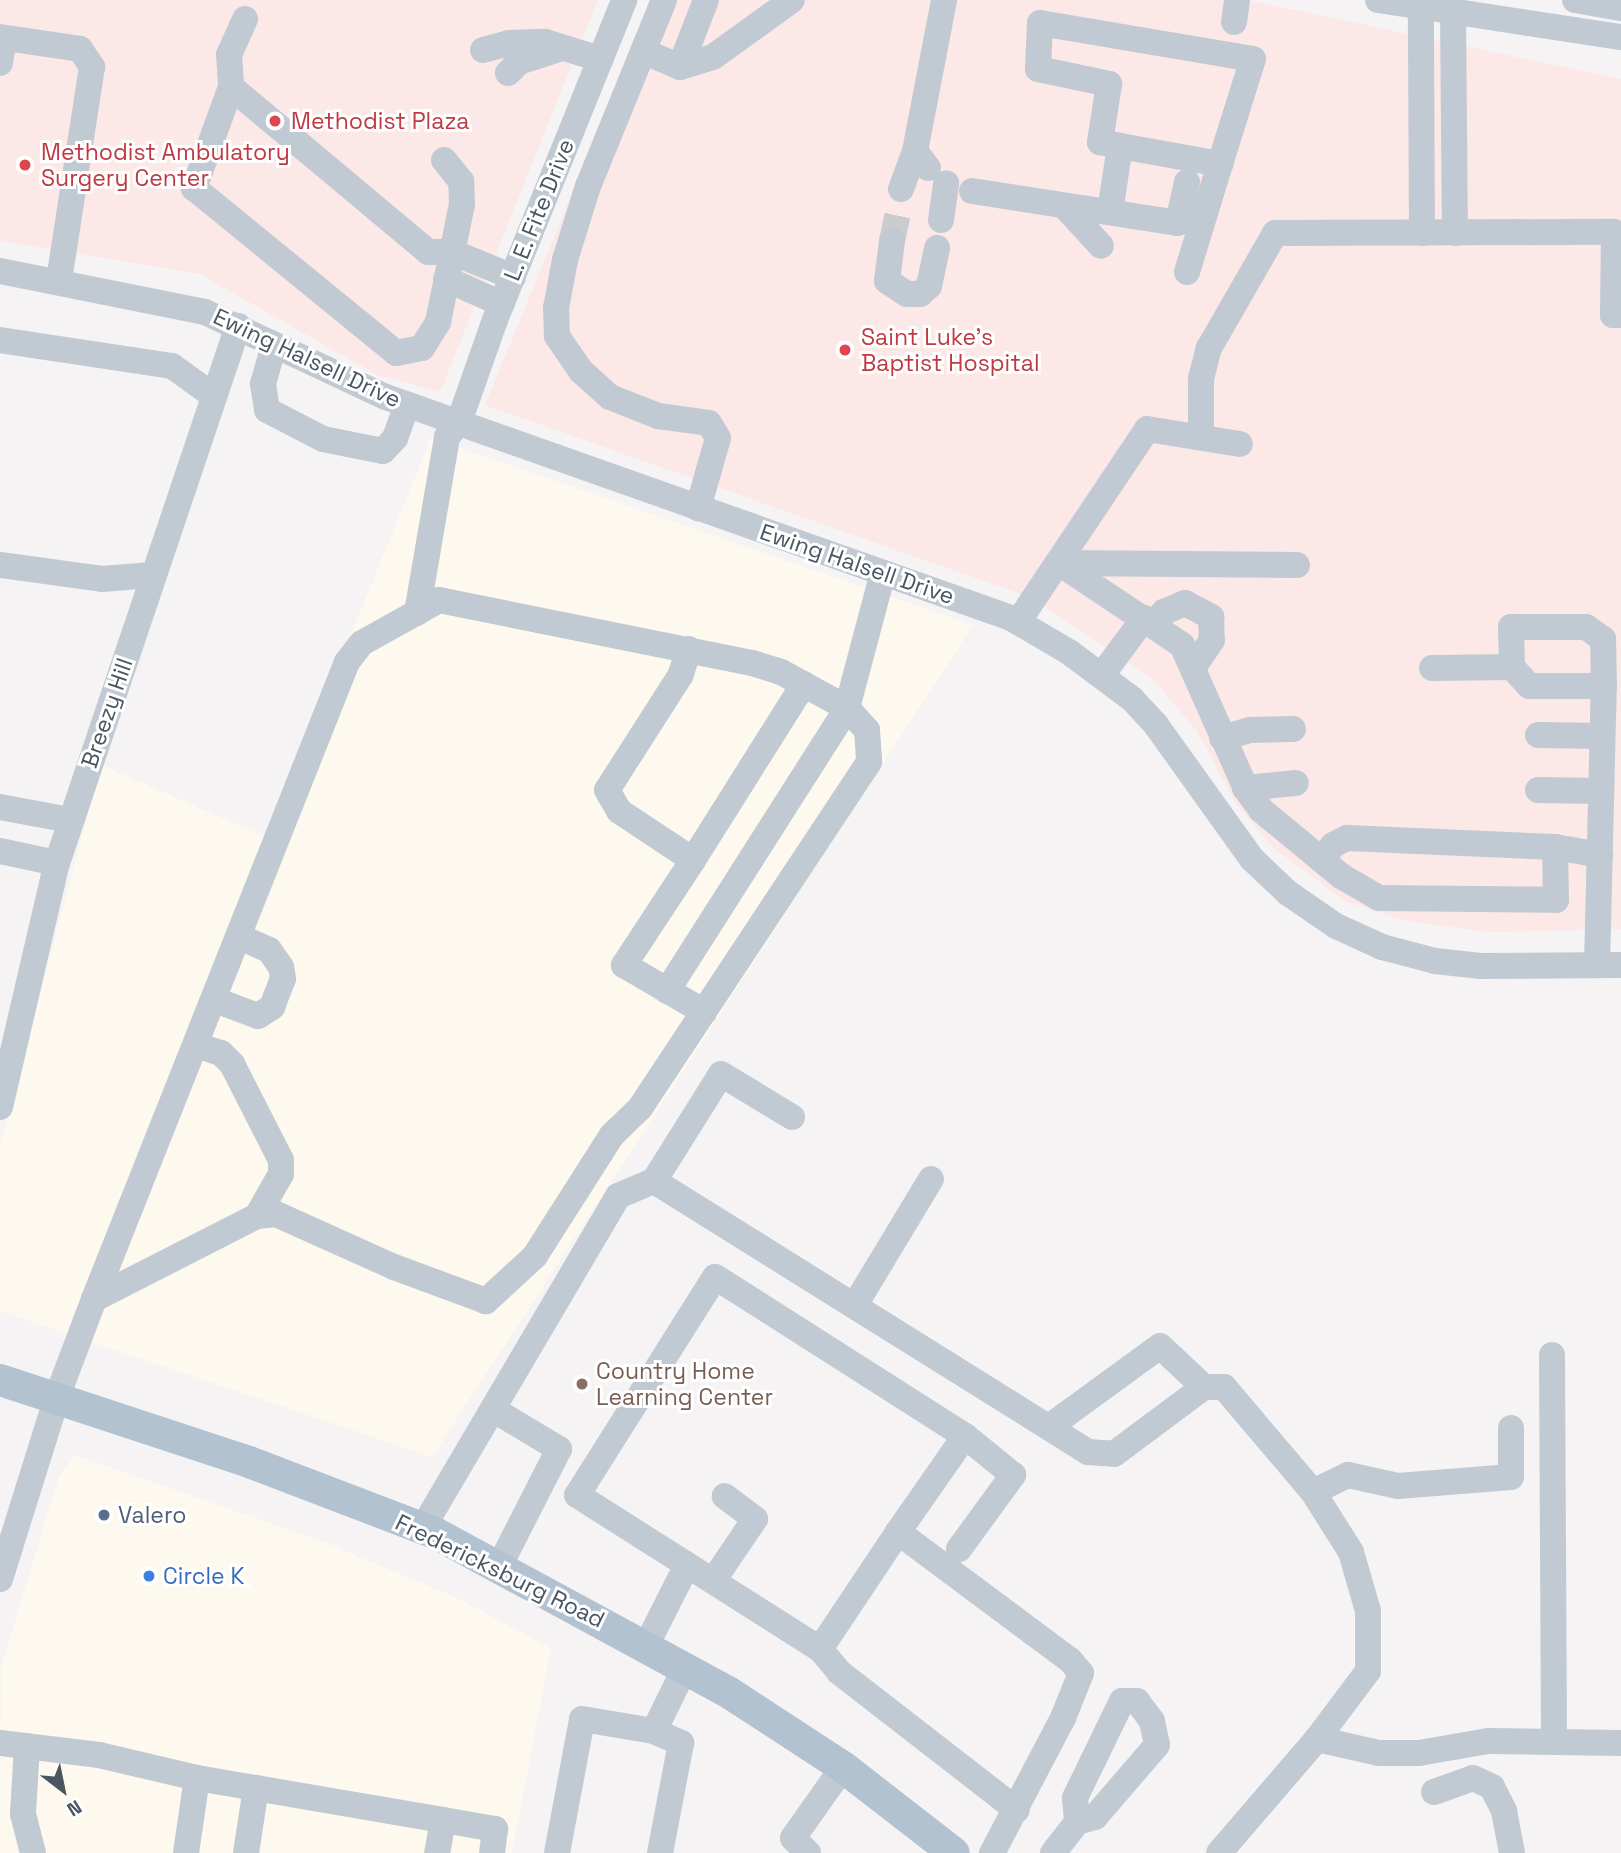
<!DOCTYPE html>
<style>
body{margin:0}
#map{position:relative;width:1621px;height:1853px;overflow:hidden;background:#f5f3f3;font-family:"Space Grotesk",sans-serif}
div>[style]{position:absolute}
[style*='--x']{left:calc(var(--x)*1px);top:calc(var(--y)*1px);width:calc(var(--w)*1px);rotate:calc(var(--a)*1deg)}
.commercial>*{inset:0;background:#fdf9ef}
.medical>*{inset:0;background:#fce8e6}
.minor-tunnel>*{height:26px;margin-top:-13px;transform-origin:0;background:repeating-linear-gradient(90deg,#caccce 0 26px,transparent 0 39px)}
.minor>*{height:26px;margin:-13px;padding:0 13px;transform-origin:13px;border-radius:13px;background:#c1cad2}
.major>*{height:32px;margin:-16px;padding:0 16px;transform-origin:16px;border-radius:16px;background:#b3c2d1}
.dots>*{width:19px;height:19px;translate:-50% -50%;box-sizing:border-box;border:4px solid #fff;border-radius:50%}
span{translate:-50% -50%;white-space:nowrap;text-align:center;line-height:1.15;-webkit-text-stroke:6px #fff;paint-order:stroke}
.health-label{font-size:23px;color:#be3a42}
.left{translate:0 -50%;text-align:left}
.street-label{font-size:23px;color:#4a5661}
.education-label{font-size:23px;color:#785e54}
.service-label{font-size:23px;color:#4e5e75}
.shop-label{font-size:23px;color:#366cbe}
.north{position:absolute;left:28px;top:1755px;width:70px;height:70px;-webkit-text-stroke:5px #fff;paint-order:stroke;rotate:148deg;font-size:19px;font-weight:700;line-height:28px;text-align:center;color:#4a5661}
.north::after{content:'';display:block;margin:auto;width:24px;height:32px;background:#4a5661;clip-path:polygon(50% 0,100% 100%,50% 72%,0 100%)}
</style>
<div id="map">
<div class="commercial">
<i style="clip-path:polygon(431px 438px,973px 625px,432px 1457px,0 1311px,0 1144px,101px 765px,268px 838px)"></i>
<i style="clip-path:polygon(75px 1455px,324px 1542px,459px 1599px,551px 1648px,512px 1853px,0 1853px,1px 1667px,59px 1477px)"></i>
</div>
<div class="medical">
<i style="clip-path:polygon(0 0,598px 0,440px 392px,377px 375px,200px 274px,0 241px)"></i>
<i style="clip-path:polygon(652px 0,1248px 0,1621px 79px,1621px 929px,1489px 932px,1406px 921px,1345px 901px,1272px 847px,1235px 802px,1197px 731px,1152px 678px,1032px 598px,485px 405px)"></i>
</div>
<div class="minor-tunnel">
<i style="--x:892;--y:241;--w:30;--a:-78"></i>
</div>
<div class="minor">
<i style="--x:664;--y:0;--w:201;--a:112.2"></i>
<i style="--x:588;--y:186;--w:77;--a:107.3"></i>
<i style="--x:565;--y:260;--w:49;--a:100.6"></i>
<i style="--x:556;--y:308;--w:28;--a:88"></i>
<i style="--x:557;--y:336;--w:42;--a:55.6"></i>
<i style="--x:581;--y:371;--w:39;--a:42"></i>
<i style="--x:610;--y:397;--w:52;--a:21.6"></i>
<i style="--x:658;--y:416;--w:51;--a:7.8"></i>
<i style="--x:709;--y:423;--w:17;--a:59"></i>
<i style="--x:718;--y:438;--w:73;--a:105.9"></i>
<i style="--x:1378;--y:0;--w:246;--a:8.7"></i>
<i style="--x:1448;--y:0;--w:13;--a:67"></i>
<i style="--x:1453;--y:12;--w:221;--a:89.5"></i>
<i style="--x:1575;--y:0;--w:47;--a:9.9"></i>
<i style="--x:245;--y:19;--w:39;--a:114"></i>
<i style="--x:229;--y:55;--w:32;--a:86"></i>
<i style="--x:231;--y:87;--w:108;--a:110.1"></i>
<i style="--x:194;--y:188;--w:261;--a:39.2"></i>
<i style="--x:396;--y:353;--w:26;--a:-11"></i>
<i style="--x:422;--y:348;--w:31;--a:-58"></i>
<i style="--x:438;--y:322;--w:120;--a:-78.5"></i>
<i style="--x:462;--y:204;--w:23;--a:-92"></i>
<i style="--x:461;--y:181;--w:27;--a:-129"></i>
<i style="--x:1234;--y:22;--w:22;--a:-82"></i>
<i style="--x:0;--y:37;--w:81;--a:8.5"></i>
<i style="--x:80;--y:49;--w:22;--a:56"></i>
<i style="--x:92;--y:67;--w:217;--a:98.8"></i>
<i style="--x:483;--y:50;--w:27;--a:-15"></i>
<i style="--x:509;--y:43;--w:36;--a:-2"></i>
<i style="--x:545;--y:42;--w:58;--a:17.2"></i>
<i style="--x:643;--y:51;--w:40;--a:23.4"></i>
<i style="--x:680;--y:67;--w:34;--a:-17"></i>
<i style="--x:713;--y:57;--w:97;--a:-35.8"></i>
<i style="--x:0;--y:63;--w:25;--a:-81"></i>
<i style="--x:680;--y:67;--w:72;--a:-68.8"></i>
<i style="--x:508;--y:73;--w:16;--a:-45"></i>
<i style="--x:519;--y:62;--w:40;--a:-18"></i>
<i style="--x:231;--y:87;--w:257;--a:39.9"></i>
<i style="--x:428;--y:252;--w:24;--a:0"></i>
<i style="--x:452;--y:252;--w:66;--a:22.3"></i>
<i style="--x:928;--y:168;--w:21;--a:-127"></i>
<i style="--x:915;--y:151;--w:154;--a:-79.1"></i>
<i style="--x:901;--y:189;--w:40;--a:-69.8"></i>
<i style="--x:972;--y:191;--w:208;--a:8.8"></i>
<i style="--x:1178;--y:223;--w:42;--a:-77.6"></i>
<i style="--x:1067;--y:209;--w:50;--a:47.4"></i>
<i style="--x:1110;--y:212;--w:67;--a:-81.4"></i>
<i style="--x:1120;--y:146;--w:102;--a:10.2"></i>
<i style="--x:1220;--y:164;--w:110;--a:-72.6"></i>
<i style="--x:1253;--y:59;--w:216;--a:-170.4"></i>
<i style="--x:1040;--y:23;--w:46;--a:92.5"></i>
<i style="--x:1038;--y:69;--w:73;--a:11.9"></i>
<i style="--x:1109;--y:84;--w:59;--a:98.8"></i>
<i style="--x:1100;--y:142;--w:20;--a:11"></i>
<i style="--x:941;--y:220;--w:37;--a:-82"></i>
<i style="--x:1422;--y:233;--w:226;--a:-90.3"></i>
<i style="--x:1421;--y:7;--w:8;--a:-60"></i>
<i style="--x:892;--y:241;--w:40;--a:97.1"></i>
<i style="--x:887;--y:281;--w:24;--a:33"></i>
<i style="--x:907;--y:294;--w:13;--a:0"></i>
<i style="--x:920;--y:294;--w:12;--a:-42"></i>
<i style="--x:929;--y:286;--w:39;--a:-78"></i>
<i style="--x:0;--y:271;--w:209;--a:11.3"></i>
<i style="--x:205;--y:312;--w:200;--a:25.2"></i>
<i style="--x:386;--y:397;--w:663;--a:19.47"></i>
<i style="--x:1011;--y:618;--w:67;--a:30.4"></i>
<i style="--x:1069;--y:652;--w:79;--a:36.7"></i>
<i style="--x:1132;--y:699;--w:35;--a:47"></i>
<i style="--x:1156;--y:725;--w:165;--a:54.4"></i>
<i style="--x:1252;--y:859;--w:50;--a:43.4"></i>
<i style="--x:1288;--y:893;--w:58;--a:34.5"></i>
<i style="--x:1336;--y:926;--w:51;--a:24.5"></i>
<i style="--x:1382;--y:947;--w:55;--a:14.8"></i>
<i style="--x:1435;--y:961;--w:46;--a:6.2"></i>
<i style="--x:1481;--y:966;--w:140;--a:-0.4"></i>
<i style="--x:1187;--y:272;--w:113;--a:-73"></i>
<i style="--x:446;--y:279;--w:61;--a:24.1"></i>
<i style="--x:0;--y:340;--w:174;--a:8.6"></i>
<i style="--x:172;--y:366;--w:48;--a:35.7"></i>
<i style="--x:274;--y:345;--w:41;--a:105.8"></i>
<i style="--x:263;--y:384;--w:26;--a:81"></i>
<i style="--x:267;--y:410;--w:63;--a:27.4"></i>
<i style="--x:323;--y:439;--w:61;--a:11.3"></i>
<i style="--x:383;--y:451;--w:18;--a:-47"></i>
<i style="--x:395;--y:438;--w:35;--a:-70"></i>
<i style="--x:1201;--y:437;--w:58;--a:-90"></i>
<i style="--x:1201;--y:379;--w:32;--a:-76"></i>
<i style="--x:1209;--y:348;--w:133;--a:-60.1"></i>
<i style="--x:1275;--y:233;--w:339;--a:-0.2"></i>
<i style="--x:1614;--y:232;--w:83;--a:90.7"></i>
<i style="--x:1613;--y:315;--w:8;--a:0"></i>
<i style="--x:1059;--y:563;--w:148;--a:33.7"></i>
<i style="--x:1182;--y:645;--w:158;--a:66"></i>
<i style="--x:1246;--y:789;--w:26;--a:54"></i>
<i style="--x:1261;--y:810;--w:104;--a:39.5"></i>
<i style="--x:1341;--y:876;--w:44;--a:30.1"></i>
<i style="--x:1379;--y:898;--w:177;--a:0.6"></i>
<i style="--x:1556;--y:900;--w:53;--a:-91.1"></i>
<i style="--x:1555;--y:847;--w:46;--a:10.1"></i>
<i style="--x:1059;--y:563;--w:238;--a:0.5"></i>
<i style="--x:0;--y:565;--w:103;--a:7.8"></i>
<i style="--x:102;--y:579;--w:50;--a:-4.6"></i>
<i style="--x:417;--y:613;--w:179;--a:-80.3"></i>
<i style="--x:447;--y:437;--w:19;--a:-51"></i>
<i style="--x:459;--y:422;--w:108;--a:-70.6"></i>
<i style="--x:495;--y:320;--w:345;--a:-68"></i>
<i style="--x:1018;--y:622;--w:232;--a:-56.2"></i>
<i style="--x:1147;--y:429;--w:94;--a:9.2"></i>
<i style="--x:1154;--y:623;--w:15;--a:-48"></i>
<i style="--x:1164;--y:612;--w:23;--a:-23"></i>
<i style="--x:1185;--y:603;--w:30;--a:28"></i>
<i style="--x:1211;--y:617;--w:23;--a:88"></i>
<i style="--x:1212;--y:640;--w:30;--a:124"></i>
<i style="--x:689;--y:649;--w:28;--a:108"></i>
<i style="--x:680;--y:676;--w:135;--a:122.6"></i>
<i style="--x:607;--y:790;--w:24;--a:60"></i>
<i style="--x:619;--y:811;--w:89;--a:33.5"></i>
<i style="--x:693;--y:860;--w:208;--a:-57.8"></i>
<i style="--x:1432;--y:668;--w:80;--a:-0.7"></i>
<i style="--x:1102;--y:675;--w:71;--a:-53.6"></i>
<i style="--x:1538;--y:735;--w:64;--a:0.9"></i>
<i style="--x:1222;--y:738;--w:29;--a:-16"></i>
<i style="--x:1250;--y:730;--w:43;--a:-1.3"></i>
<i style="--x:1245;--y:788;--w:51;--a:-5.6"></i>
<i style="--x:1538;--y:790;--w:63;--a:0.9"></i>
<i style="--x:0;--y:807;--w:71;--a:10.5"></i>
<i style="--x:0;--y:851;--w:58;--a:11.9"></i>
<i style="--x:693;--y:860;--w:126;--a:123.3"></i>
<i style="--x:624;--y:965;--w:93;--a:30.4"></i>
<i style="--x:1321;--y:860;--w:19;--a:-51"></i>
<i style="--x:1333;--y:845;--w:16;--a:-27"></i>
<i style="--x:1347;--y:838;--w:208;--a:2.5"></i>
<i style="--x:1597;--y:965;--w:279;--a:-88.6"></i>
<i style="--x:1604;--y:686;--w:47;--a:-91.2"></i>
<i style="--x:1603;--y:639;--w:21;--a:-145"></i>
<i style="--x:1586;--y:627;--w:75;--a:180"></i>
<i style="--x:1511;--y:627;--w:40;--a:88.6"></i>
<i style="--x:1512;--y:667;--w:25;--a:48"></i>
<i style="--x:1529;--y:686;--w:75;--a:0"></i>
<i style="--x:667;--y:991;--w:335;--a:-57.5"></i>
<i style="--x:847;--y:708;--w:140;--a:-75.1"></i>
<i style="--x:215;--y:1000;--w:46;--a:20.4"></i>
<i style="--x:258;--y:1016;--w:17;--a:-33"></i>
<i style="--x:272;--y:1007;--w:30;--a:-69"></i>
<i style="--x:283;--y:979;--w:12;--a:-99"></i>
<i style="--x:281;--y:967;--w:21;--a:-125"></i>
<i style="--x:269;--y:950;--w:32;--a:-156"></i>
<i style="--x:196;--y:1045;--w:26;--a:18"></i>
<i style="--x:221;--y:1053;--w:16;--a:45"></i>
<i style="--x:232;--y:1064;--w:108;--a:63"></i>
<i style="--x:281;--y:1160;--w:14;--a:90"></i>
<i style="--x:281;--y:1174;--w:48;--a:119.7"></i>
<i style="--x:0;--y:1107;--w:251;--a:-76.9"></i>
<i style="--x:57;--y:863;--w:567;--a:-71.37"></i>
<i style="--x:654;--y:1181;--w:126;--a:-57.9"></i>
<i style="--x:721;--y:1074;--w:83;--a:31.2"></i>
<i style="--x:855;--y:1305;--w:147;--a:-58.9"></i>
<i style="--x:1552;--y:1355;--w:385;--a:89.7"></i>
<i style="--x:494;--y:1410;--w:76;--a:31"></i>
<i style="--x:559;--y:1449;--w:132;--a:117"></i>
<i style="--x:1049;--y:1427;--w:137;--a:-36.1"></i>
<i style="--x:1160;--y:1346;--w:60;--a:43"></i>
<i style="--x:422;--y:1529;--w:386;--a:-59.5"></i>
<i style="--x:618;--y:1196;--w:39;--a:-23"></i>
<i style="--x:654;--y:1181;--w:512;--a:31.98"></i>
<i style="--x:1088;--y:1452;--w:26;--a:4"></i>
<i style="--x:1114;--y:1454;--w:112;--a:-36.7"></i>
<i style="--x:1204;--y:1387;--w:20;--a:0"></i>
<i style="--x:1224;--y:1387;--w:138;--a:49.7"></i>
<i style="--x:1313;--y:1492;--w:39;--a:-26"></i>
<i style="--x:1348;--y:1475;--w:51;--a:12.4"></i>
<i style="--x:1398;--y:1486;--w:113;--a:-4.6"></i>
<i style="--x:1511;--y:1477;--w:49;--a:-90"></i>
<i style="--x:898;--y:1532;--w:117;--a:-55.1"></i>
<i style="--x:965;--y:1436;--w:296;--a:-147.5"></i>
<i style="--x:715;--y:1277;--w:258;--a:122.3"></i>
<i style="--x:577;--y:1495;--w:288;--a:32.4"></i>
<i style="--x:820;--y:1649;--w:141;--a:-56.3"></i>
<i style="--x:898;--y:1532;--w:214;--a:36.7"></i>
<i style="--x:1070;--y:1660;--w:17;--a:50"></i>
<i style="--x:1081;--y:1673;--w:48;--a:111.8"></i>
<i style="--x:1063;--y:1718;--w:153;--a:117.7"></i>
<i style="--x:959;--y:1549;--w:92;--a:-53.9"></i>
<i style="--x:1013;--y:1475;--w:62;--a:-140.9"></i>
<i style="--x:0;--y:1579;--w:191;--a:-72.6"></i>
<i style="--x:57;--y:1397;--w:105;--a:-69.3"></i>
<i style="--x:94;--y:1299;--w:685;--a:-68.34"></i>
<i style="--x:347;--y:662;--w:24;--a:-52"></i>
<i style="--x:362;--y:643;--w:88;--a:-29.2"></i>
<i style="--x:439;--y:600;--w:319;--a:11.4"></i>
<i style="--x:752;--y:663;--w:30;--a:17"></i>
<i style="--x:781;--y:672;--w:75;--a:28.6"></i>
<i style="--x:847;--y:708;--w:30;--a:48"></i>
<i style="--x:867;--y:730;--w:32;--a:86"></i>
<i style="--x:869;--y:762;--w:415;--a:123.5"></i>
<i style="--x:640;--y:1108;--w:39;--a:136"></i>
<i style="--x:612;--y:1135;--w:143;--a:122.5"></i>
<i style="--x:535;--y:1256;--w:67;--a:137.4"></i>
<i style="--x:486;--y:1301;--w:98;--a:-159.7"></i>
<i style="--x:394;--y:1267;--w:129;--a:-155.8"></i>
<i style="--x:276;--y:1214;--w:19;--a:174"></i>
<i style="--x:257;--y:1216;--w:183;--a:153"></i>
<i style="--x:713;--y:1581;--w:75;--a:-55.9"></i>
<i style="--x:755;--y:1519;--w:38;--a:-143"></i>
<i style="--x:646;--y:1646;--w:91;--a:-63.2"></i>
<i style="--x:820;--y:1649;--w:30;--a:50"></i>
<i style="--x:839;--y:1672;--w:225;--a:37.8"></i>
<i style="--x:654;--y:1731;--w:70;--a:-63.8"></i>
<i style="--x:1317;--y:1739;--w:64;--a:12.7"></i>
<i style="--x:1379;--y:1753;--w:40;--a:0"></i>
<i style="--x:1419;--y:1753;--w:70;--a:-9.9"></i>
<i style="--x:1488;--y:1741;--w:133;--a:0.9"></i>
<i style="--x:0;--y:1743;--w:100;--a:6.9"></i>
<i style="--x:99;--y:1755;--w:101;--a:13.2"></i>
<i style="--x:27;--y:1746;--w:68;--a:93.4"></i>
<i style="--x:23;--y:1814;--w:40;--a:75.6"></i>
<i style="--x:1434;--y:1792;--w:41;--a:-19.7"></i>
<i style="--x:1473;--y:1778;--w:21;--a:25"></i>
<i style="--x:1492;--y:1787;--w:27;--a:63"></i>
<i style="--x:1504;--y:1811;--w:43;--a:79.2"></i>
<i style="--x:443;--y:1820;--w:53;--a:9.8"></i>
<i style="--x:495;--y:1829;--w:24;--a:97"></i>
<i style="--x:186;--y:1853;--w:76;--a:-81.7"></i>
<i style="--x:197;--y:1778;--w:250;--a:9.7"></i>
<i style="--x:443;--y:1820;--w:34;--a:100"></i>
<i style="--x:246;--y:1853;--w:66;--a:-81.3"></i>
<i style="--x:557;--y:1853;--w:136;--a:-79.4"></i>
<i style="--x:582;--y:1719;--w:73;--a:9.5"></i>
<i style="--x:654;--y:1731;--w:30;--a:24"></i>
<i style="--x:681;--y:1743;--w:112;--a:100.8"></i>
<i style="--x:808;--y:1853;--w:21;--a:-135"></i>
<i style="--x:793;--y:1838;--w:87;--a:-54.8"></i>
<i style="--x:1053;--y:1853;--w:39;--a:-52"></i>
<i style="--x:1077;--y:1822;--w:19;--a:-16"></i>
<i style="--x:1095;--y:1817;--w:95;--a:-49.3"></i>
<i style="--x:1157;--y:1745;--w:25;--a:-102"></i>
<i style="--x:1152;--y:1721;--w:25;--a:-127"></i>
<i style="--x:1137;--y:1701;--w:15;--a:180"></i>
<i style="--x:1122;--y:1701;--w:108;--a:115.9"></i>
<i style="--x:1075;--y:1798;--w:24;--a:85"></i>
<i style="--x:1219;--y:1853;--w:150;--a:-49.3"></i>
<i style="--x:1317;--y:1739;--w:85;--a:-53.1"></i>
<i style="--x:1368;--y:1671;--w:60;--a:-90"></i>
<i style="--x:1368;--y:1611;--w:61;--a:-106.1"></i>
<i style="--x:1351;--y:1552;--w:71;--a:-122.3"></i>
</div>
<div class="major">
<i style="--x:0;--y:1380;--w:262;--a:18.2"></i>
<i style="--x:249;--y:1462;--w:199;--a:20.9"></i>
<i style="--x:435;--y:1533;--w:333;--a:28.5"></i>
<i style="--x:728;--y:1692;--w:137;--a:33.1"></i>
<i style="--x:843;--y:1767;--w:140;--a:37.8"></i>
</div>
<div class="dots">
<i style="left:275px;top:121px;background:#e0444e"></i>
<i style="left:25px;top:165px;background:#e0444e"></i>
<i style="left:845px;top:350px;background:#e0444e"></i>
<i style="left:582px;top:1384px;background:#8d6e63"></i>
<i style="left:104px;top:1515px;background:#5c6f8a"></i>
<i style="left:149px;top:1576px;background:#3f7fe0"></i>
</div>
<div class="health-label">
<span class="left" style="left:291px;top:121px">Methodist Plaza</span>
<span class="left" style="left:41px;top:165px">Methodist Ambulatory<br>Surgery Center</span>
<span class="left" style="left:861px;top:350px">Saint Luke's<br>Baptist Hospital</span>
</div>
<div class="street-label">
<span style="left:539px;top:210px;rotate:-68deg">L. E. Fite Drive</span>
<span style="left:307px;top:358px;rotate:25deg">Ewing Halsell Drive</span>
<span style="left:857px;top:564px;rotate:19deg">Ewing Halsell Drive</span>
<span style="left:107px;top:713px;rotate:-71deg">Breezy Hill</span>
<span style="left:500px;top:1571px;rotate:26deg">Fredericksburg Road</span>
</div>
<div class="education-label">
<span class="left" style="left:596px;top:1384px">Country Home<br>Learning Center</span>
</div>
<div class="service-label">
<span class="left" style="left:118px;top:1515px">Valero</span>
</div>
<div class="shop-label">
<span class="left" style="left:163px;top:1576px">Circle K</span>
</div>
<div class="north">N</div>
</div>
